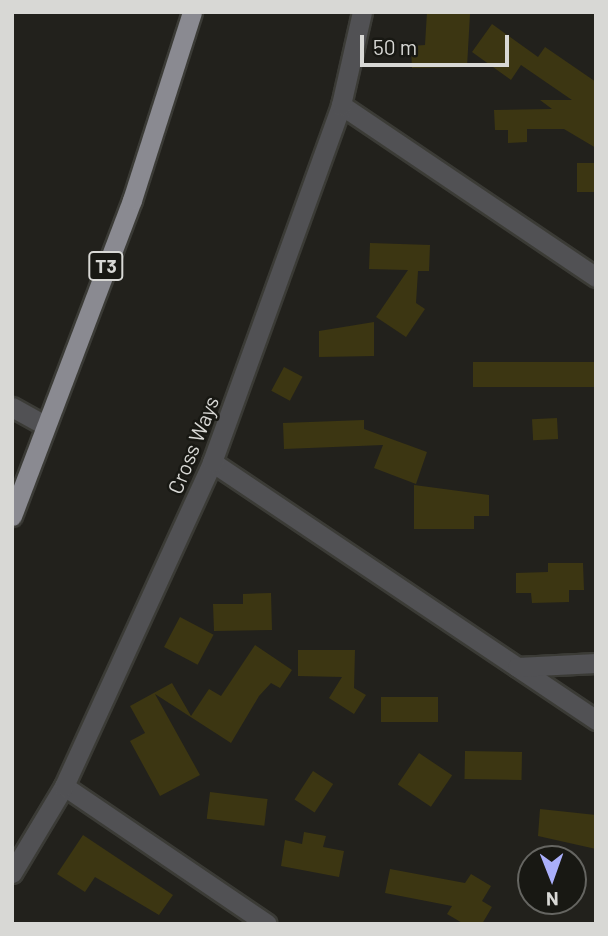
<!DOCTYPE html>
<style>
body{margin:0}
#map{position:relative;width:608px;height:936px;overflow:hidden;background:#22211c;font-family:Barlow,sans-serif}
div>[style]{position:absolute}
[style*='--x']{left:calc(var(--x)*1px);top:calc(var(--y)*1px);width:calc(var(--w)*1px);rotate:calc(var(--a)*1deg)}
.building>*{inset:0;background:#3c3612;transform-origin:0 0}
.roads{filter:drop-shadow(2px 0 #3b3b36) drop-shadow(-2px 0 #3b3b36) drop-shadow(0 2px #3b3b36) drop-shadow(0 -2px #3b3b36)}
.minor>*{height:19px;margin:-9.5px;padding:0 9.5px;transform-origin:9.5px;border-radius:9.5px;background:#515154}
.trunk>*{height:19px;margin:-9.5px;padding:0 9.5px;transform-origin:9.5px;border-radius:9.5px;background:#8a8a91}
span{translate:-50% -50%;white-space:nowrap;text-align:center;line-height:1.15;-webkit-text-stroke:5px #181813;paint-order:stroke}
.shield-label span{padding:2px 5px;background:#181813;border:2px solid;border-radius:5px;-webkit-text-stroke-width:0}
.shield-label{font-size:19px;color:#d8d8d5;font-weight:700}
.street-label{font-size:21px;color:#d8d8d5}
.frame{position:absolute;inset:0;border:14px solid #d8d8d5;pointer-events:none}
.north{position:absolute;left:517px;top:845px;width:70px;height:70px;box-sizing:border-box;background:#181813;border:2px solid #656561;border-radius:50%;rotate:179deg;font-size:19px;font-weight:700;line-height:28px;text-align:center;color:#d8d8d5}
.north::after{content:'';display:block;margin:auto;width:24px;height:32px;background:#aaaffb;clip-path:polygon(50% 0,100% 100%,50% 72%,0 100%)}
.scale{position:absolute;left:360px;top:35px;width:149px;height:32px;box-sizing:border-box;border:4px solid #d8d8d5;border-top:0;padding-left:9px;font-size:21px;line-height:24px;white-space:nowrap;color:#d8d8d5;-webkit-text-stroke:5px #181813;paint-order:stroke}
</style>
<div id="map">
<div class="building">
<i style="clip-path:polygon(427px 12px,470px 14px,467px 67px,412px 68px,411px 46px,425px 45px)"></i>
<i style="clip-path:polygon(492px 24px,538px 57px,545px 47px,596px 82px,596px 148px,564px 129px,527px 129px,527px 142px,508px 143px,508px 130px,495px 130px,494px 110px,552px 109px,540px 100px,572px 100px,521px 65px,511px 80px,472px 52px)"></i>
<i style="left:596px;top:163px;width:29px;height:19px;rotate:90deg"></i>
<i style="clip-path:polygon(370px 243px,430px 245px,429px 271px,418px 271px,416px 303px,425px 309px,406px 337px,376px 317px,408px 270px,369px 269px)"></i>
<i style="clip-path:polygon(374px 322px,374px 356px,319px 357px,319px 331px)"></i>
<i style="left:596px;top:362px;width:25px;height:123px;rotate:90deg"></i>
<i style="left:284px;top:367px;width:21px;height:27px;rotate:28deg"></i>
<i style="left:557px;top:418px;width:21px;height:25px;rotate:87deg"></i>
<i style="clip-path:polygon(364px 420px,364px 429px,427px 452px,416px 484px,374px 468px,383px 445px,284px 449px,283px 423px)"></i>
<i style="clip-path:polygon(414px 485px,489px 495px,489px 516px,474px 516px,474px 529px,414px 529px)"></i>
<i style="clip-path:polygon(548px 563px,583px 563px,584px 590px,569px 590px,569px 602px,532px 603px,531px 593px,516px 593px,516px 573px,548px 572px)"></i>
<i style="clip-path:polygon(271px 593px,272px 630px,214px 631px,213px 604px,243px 604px,243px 594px)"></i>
<i style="left:180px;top:617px;width:38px;height:34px;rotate:28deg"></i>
<i style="clip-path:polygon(255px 645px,292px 670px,280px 688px,271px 683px,259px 696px,231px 743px,155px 694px,200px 775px,160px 796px,130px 741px,145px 733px,130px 706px,172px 683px,191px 716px,209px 689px,221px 696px)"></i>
<i style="clip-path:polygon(298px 650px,355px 650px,354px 688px,366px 695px,354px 714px,329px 698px,342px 677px,298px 676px)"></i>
<i style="left:438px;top:697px;width:25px;height:57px;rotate:90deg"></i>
<i style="left:465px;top:751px;width:57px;height:28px;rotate:1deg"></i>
<i style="left:419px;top:753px;width:40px;height:38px;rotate:34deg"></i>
<i style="left:313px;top:771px;width:24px;height:34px;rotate:33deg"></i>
<i style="left:210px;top:792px;width:58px;height:27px;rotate:7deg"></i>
<i style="clip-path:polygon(540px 809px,596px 815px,596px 849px,538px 836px)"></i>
<i style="clip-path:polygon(304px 832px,326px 836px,323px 847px,344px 851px,339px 877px,281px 866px,285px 840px,302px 844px)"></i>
<i style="clip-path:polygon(83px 835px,173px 895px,159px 915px,95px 877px,85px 892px,57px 874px)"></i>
<i style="clip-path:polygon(390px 869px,465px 883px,471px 874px,491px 886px,482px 901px,492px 907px,482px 924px,464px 924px,447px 914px,452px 906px,385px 893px)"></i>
</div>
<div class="roads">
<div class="minor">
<i style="--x:341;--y:105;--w:308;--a:34"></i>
<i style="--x:12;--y:407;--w:37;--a:29"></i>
<i style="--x:212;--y:462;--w:463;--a:33.9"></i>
<i style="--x:517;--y:667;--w:79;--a:-2.9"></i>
<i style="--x:64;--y:786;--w:245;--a:34.2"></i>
<i style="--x:12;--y:873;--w:101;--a:-59.1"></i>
<i style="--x:64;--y:786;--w:356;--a:-65.4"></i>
<i style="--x:212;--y:462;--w:380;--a:-70.1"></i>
<i style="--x:341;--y:105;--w:95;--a:-77.3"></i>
</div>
<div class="trunk">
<i style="--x:12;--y:516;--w:338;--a:-69.2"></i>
<i style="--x:132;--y:200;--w:197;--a:-72.3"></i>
</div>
</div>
<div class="shield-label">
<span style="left:106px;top:266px">T3</span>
</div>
<div class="street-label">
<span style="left:193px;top:445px;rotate:-68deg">Cross Ways</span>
</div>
<div class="frame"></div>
<div class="north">N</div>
<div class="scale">50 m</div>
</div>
